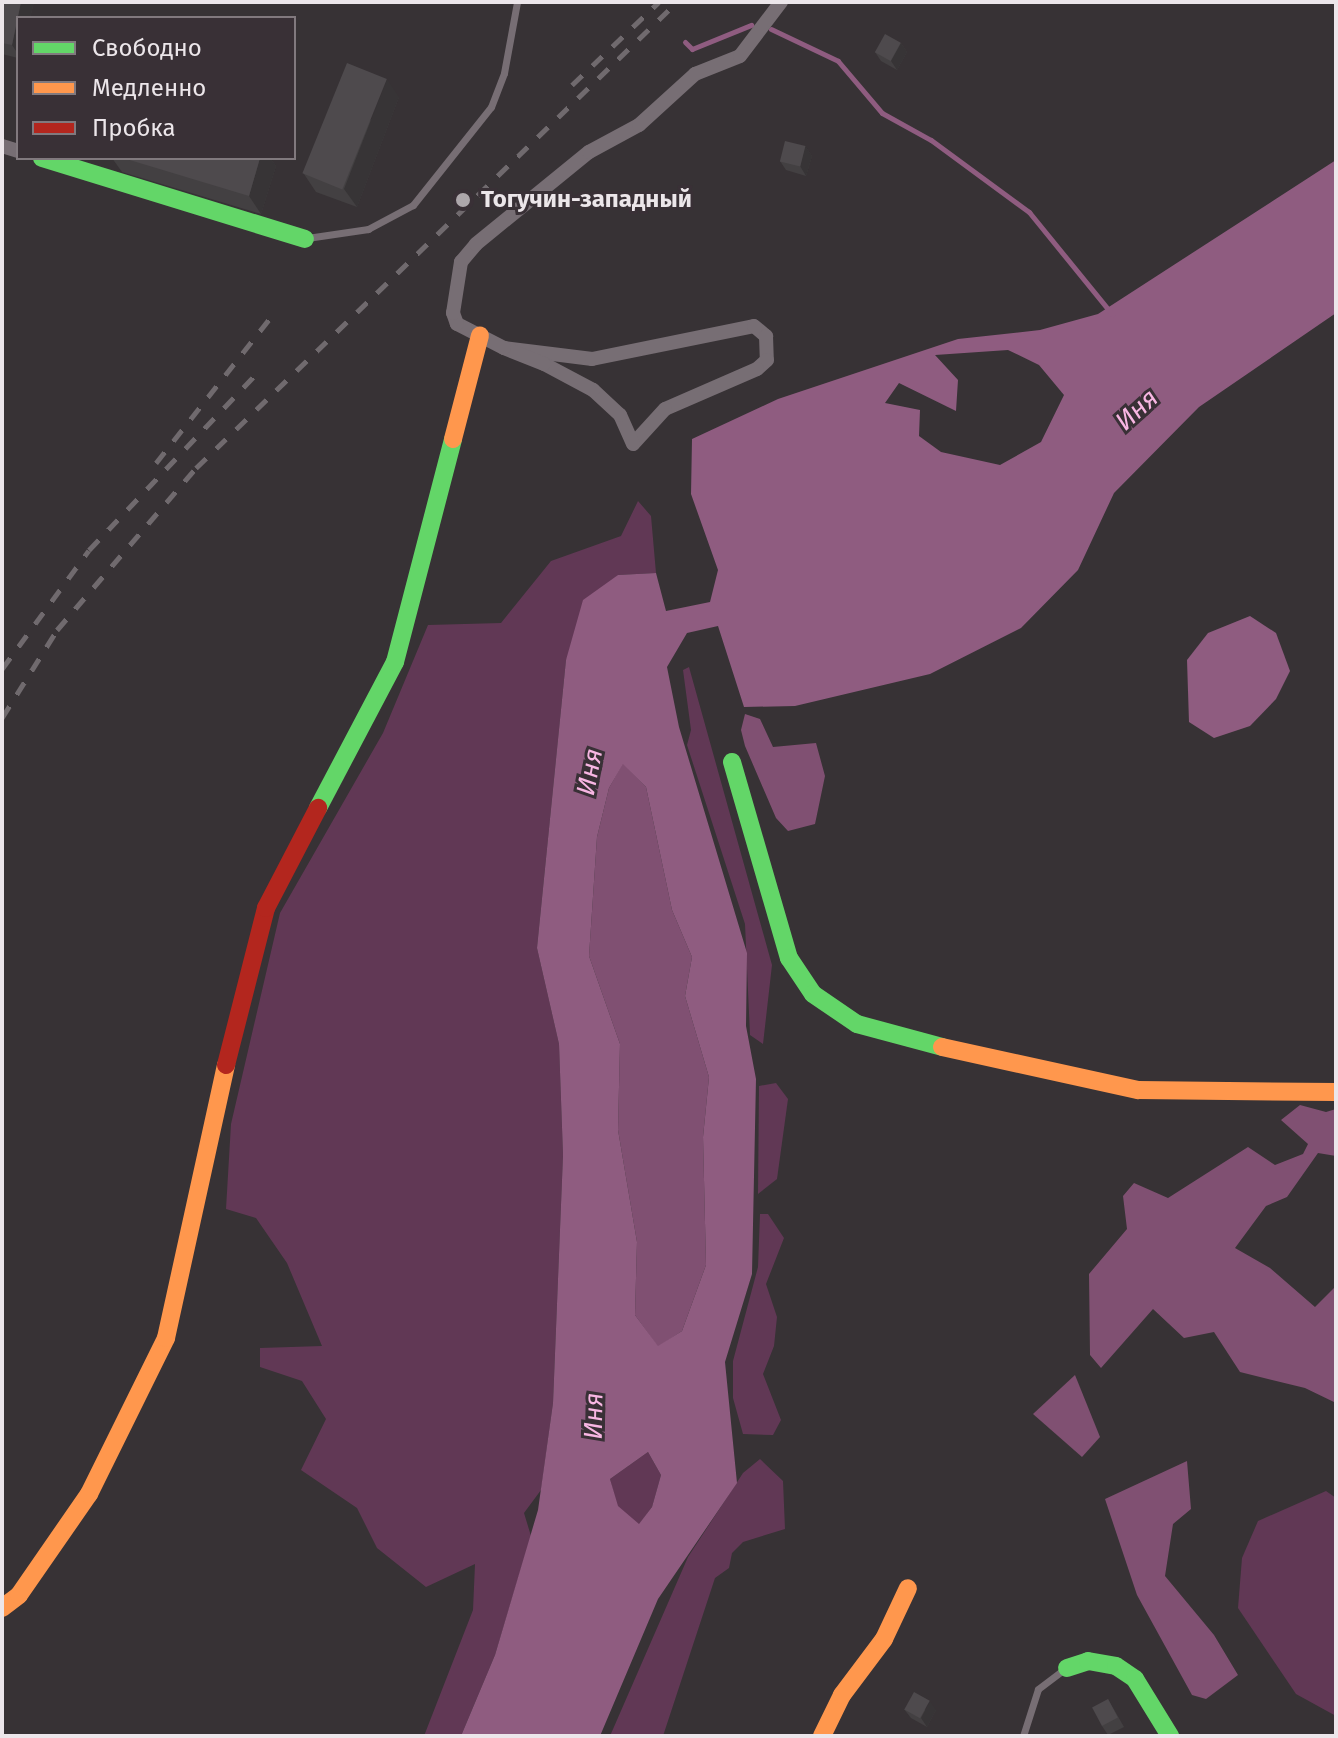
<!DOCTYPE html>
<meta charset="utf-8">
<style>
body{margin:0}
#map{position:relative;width:1338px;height:1738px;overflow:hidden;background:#373235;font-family:"Fira Sans",sans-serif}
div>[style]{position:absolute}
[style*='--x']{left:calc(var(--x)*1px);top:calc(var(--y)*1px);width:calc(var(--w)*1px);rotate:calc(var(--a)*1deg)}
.green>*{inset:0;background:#613855}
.forest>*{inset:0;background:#805072}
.water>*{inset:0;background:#8f5c80}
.stream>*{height:5px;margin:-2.5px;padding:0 2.5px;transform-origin:2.5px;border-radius:2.5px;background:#8f5c80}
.lane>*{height:7px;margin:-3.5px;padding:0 3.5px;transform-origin:3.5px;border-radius:3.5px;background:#776e74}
.street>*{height:14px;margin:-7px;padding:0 7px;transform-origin:7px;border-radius:7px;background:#776e74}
.fast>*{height:18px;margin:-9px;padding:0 9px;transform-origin:9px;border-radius:9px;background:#63d668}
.slow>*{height:18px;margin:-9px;padding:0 9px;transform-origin:9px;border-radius:9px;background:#ff974d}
.jam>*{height:18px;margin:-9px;padding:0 9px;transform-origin:9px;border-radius:9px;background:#b3261e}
.rail>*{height:5px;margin-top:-2.5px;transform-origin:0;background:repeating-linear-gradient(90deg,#706a6e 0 14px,transparent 0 28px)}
.wall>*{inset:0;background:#434042}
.shaded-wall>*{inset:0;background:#373436}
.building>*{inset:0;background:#4e4a4d;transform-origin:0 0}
.dots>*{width:22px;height:22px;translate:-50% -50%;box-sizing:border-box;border:4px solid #393036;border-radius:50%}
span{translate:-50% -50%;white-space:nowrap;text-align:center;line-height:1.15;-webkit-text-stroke:6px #393036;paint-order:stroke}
.poi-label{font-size:24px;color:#ece6ea;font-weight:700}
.left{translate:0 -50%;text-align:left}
.water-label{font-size:26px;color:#f8b6e3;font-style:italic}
.frame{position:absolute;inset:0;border:4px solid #ece6ea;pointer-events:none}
.legend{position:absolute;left:16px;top:16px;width:280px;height:144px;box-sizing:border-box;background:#393036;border:2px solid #81797e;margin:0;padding:10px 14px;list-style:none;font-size:24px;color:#ece6ea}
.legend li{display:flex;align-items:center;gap:16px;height:40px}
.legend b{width:40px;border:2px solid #81797e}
</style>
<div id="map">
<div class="green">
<i style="clip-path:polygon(638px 501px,651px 516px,656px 573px,618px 575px,566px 660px,537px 948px,559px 1044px,563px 1155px,553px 1403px,541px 1490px,524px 1513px,531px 1536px,495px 1655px,461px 1736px,424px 1736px,473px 1610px,475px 1564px,426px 1587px,377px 1548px,357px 1508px,301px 1470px,326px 1419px,302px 1381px,260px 1367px,260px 1348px,322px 1346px,287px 1263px,256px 1218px,226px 1209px,231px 1124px,280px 913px,383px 733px,428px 625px,501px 623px,551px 561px,621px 536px)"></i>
<i style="clip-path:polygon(689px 667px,772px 965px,763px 1044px,750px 1035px,745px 924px,687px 745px,691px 730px,683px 670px)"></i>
<i style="clip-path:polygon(776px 1083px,788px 1099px,777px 1179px,758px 1194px,759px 1086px)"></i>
<i style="clip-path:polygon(760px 1214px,768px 1214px,784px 1238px,766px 1284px,777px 1317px,774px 1346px,763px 1374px,781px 1420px,773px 1435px,743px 1434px,733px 1398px,733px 1361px,758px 1267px)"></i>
<i style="clip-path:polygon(648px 1452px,661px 1475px,652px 1507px,639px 1525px,617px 1506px,610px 1479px)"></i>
<i style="clip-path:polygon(760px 1459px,783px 1481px,785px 1529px,743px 1542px,732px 1553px,729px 1568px,715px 1578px,663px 1736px,610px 1736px,688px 1557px,743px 1473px)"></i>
<i style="clip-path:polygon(1326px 1491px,1336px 1498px,1336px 1716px,1296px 1694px,1238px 1608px,1242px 1558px,1258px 1521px)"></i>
</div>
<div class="forest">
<i style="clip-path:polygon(745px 714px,760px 719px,773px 747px,816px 743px,825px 776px,815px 824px,788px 831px,776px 818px,745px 746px,741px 730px)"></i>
<i style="clip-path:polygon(623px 763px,646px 787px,672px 910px,692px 957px,685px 996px,709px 1077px,703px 1137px,706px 1265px,682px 1331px,658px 1347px,635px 1315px,637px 1242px,618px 1130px,620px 1044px,589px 956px,597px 837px,609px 788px)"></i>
<i style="clip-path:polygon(1300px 1105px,1326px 1112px,1336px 1109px,1336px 1156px,1318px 1153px,1287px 1197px,1266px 1206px,1235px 1248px,1270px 1268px,1315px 1307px,1336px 1286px,1336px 1403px,1305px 1388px,1240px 1372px,1214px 1332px,1184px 1338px,1153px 1309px,1101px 1368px,1090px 1355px,1089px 1274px,1127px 1229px,1123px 1196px,1134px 1183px,1168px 1198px,1248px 1147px,1275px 1165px,1303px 1154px,1308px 1144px,1281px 1120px)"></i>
<i style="clip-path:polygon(1075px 1375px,1100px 1437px,1082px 1457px,1033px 1414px)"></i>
<i style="clip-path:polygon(1187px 1461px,1191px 1509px,1173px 1524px,1165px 1576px,1214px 1635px,1238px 1675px,1206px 1699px,1192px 1695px,1137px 1595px,1105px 1499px)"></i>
</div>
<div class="water">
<i style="clip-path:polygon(evenodd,1336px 160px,1336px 313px,1199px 407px,1114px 493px,1078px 570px,1021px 628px,930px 674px,795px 706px,744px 707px,718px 626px,687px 633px,667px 667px,679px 727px,747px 953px,746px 1026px,756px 1079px,752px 1274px,725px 1362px,737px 1483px,658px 1599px,600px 1736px,461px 1736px,495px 1655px,538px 1510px,553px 1403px,563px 1155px,559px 1044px,537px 948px,566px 660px,583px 600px,618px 575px,656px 573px,666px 611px,710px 602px,718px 570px,691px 494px,692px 439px,778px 399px,958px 339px,1040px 330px,1098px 314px,1336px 160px,1008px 350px,1039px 365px,1064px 395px,1041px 442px,1000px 465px,941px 452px,919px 436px,920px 410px,885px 403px,899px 383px,956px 411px,958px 380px,935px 355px,1008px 350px,1336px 160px,623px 764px,646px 787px,672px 910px,692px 957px,685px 996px,709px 1077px,703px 1137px,706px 1265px,682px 1331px,658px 1346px,635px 1315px,637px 1242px,618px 1130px,620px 1044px,589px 956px,597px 837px,609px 788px,623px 764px,1336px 160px,648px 1452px,661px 1475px,652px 1507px,639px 1524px,618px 1506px,610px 1479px,648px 1452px)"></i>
<i style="clip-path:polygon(1250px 616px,1276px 633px,1290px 671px,1276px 699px,1250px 726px,1214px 738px,1189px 722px,1187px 660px,1208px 633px)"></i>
</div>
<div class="stream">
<i style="--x:771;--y:29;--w:74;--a:25.5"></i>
<i style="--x:838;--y:61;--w:68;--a:49.8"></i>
<i style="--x:882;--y:113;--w:56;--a:28.9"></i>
<i style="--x:931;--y:140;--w:122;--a:36.3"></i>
<i style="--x:1029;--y:212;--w:132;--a:50.9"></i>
<i style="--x:685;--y:42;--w:10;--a:45"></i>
<i style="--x:692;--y:49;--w:64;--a:-22.1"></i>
</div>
<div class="lane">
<i style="--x:307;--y:238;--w:62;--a:-8.4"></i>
<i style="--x:368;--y:229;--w:51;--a:-28.1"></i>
<i style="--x:413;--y:205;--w:125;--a:-51.5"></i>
<i style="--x:491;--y:107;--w:36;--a:-69"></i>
<i style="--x:504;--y:73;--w:72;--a:-79.6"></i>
<i style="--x:1023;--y:1736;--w:49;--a:-72.3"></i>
<i style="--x:1038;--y:1689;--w:34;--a:-37"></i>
</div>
<div class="street">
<i style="--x:2;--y:146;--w:17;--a:17"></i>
<i style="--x:504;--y:348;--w:89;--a:7.1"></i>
<i style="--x:592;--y:359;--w:165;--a:-11.5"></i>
<i style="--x:754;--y:326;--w:16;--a:40"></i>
<i style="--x:766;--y:336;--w:24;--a:88"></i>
<i style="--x:767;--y:360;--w:13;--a:138"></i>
<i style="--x:757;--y:369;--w:100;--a:156.5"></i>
<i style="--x:665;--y:409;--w:47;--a:132.4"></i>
<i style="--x:633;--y:444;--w:32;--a:-114"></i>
<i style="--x:620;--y:415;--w:37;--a:-137"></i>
<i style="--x:593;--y:390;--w:55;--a:-152"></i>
<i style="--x:544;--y:364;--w:43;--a:-158.2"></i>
<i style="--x:504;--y:348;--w:53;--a:-152.9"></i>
<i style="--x:457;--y:324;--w:12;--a:-110"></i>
<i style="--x:453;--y:313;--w:52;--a:-81.1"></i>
<i style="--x:461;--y:262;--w:23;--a:-50"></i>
<i style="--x:476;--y:244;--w:146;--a:-39.2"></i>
<i style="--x:589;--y:152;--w:57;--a:-28.4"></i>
<i style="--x:639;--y:125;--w:76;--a:-42.3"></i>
<i style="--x:695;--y:74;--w:48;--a:-21.8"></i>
<i style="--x:740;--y:56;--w:68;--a:-52.8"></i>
</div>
<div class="fast">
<i style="--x:42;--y:158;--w:275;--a:17.1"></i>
<i style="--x:732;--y:762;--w:204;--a:73.8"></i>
<i style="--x:789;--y:958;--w:43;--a:56.3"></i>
<i style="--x:813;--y:994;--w:53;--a:34.3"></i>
<i style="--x:857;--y:1024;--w:88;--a:15.1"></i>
<i style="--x:318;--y:808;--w:165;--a:-62.2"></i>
<i style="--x:395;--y:662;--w:230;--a:-75.4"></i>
<i style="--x:1067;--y:1668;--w:22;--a:-18"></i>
<i style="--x:1088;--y:1661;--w:28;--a:10"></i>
<i style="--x:1116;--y:1666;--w:23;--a:34"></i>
<i style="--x:1135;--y:1679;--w:67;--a:58.4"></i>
</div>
<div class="slow">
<i style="--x:453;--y:439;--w:107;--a:-75.4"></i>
<i style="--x:942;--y:1047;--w:201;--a:12.4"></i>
<i style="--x:1138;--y:1090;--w:198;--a:0.6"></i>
<i style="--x:2;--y:1608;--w:21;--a:-37"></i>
<i style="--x:19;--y:1595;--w:123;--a:-55.3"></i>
<i style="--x:89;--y:1494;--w:174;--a:-63.7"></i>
<i style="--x:166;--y:1338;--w:280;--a:-77.6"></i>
<i style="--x:822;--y:1736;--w:46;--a:-64"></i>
<i style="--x:842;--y:1695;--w:70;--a:-53.1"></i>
<i style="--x:884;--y:1639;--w:56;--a:-64.8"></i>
</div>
<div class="jam">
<i style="--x:226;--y:1065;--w:162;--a:-75.7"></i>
<i style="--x:266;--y:908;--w:113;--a:-62.5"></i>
</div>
<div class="rail">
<i style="--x:572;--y:85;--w:120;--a:-43.7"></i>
<i style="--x:156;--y:463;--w:192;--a:-51.8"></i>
<i style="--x:2;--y:669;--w:147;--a:-53.8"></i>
<i style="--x:89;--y:550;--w:248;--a:-46.5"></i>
<i style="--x:2;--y:718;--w:104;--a:-58"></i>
<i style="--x:57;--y:630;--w:213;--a:-49.4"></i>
<i style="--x:196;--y:468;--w:670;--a:-44.09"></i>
</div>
<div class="wall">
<i style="clip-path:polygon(2px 2px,34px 2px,30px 18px,18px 18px,18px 58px,2px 54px)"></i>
<i style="clip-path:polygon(901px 43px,907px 52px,897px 70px,881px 61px,875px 52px)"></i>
<i style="clip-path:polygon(399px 97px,357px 207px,316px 192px,304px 174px)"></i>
<i style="clip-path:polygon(805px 146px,812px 156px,806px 176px,786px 170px,780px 161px)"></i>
<i style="clip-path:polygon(112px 158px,270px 158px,276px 166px,261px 214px,122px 172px)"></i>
<i style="clip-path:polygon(1108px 1699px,1124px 1727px,1108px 1735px,1102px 1726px)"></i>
<i style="clip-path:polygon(904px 1709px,936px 1710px,927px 1727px,911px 1718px)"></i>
</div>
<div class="shaded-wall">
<i style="clip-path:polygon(21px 2px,34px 2px,30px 18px,18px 18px,18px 54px,12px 45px)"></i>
<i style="clip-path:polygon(901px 43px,907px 52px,897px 70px,891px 61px)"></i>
<i style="clip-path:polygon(387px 79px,399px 97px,357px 207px,344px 189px)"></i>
<i style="clip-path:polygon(805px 146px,812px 156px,806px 176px,800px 166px)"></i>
<i style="clip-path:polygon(260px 158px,270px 158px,276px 166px,261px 214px,249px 196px)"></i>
<i style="clip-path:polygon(930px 1701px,936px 1710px,927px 1727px,921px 1718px)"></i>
</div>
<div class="building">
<i style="clip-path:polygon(2px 2px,21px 2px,12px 45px,2px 43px)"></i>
<i style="left:885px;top:34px;width:18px;height:21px;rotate:29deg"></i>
<i style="left:347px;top:63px;width:43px;height:119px;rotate:22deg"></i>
<i style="left:785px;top:141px;width:21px;height:21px;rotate:14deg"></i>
<i style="clip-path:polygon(123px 158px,260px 158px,249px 196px)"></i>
<i style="left:914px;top:1692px;width:18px;height:20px;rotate:29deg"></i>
<i style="left:1108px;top:1699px;width:21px;height:18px;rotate:62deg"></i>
</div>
<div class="dots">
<i style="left:463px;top:200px;background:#ada7ab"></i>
</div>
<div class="poi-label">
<span class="left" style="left:481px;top:200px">Тогучин-западный</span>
</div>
<div class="water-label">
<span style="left:1137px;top:410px;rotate:-42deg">Иня</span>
<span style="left:590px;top:772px;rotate:-79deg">Иня</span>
<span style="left:594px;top:1416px;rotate:-89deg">Иня</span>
</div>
<div class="frame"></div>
<ul class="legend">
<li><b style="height:10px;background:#63d668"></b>Свободно</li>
<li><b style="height:10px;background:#ff974d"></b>Медленно</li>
<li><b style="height:10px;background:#b3261e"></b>Пробка</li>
</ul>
</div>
